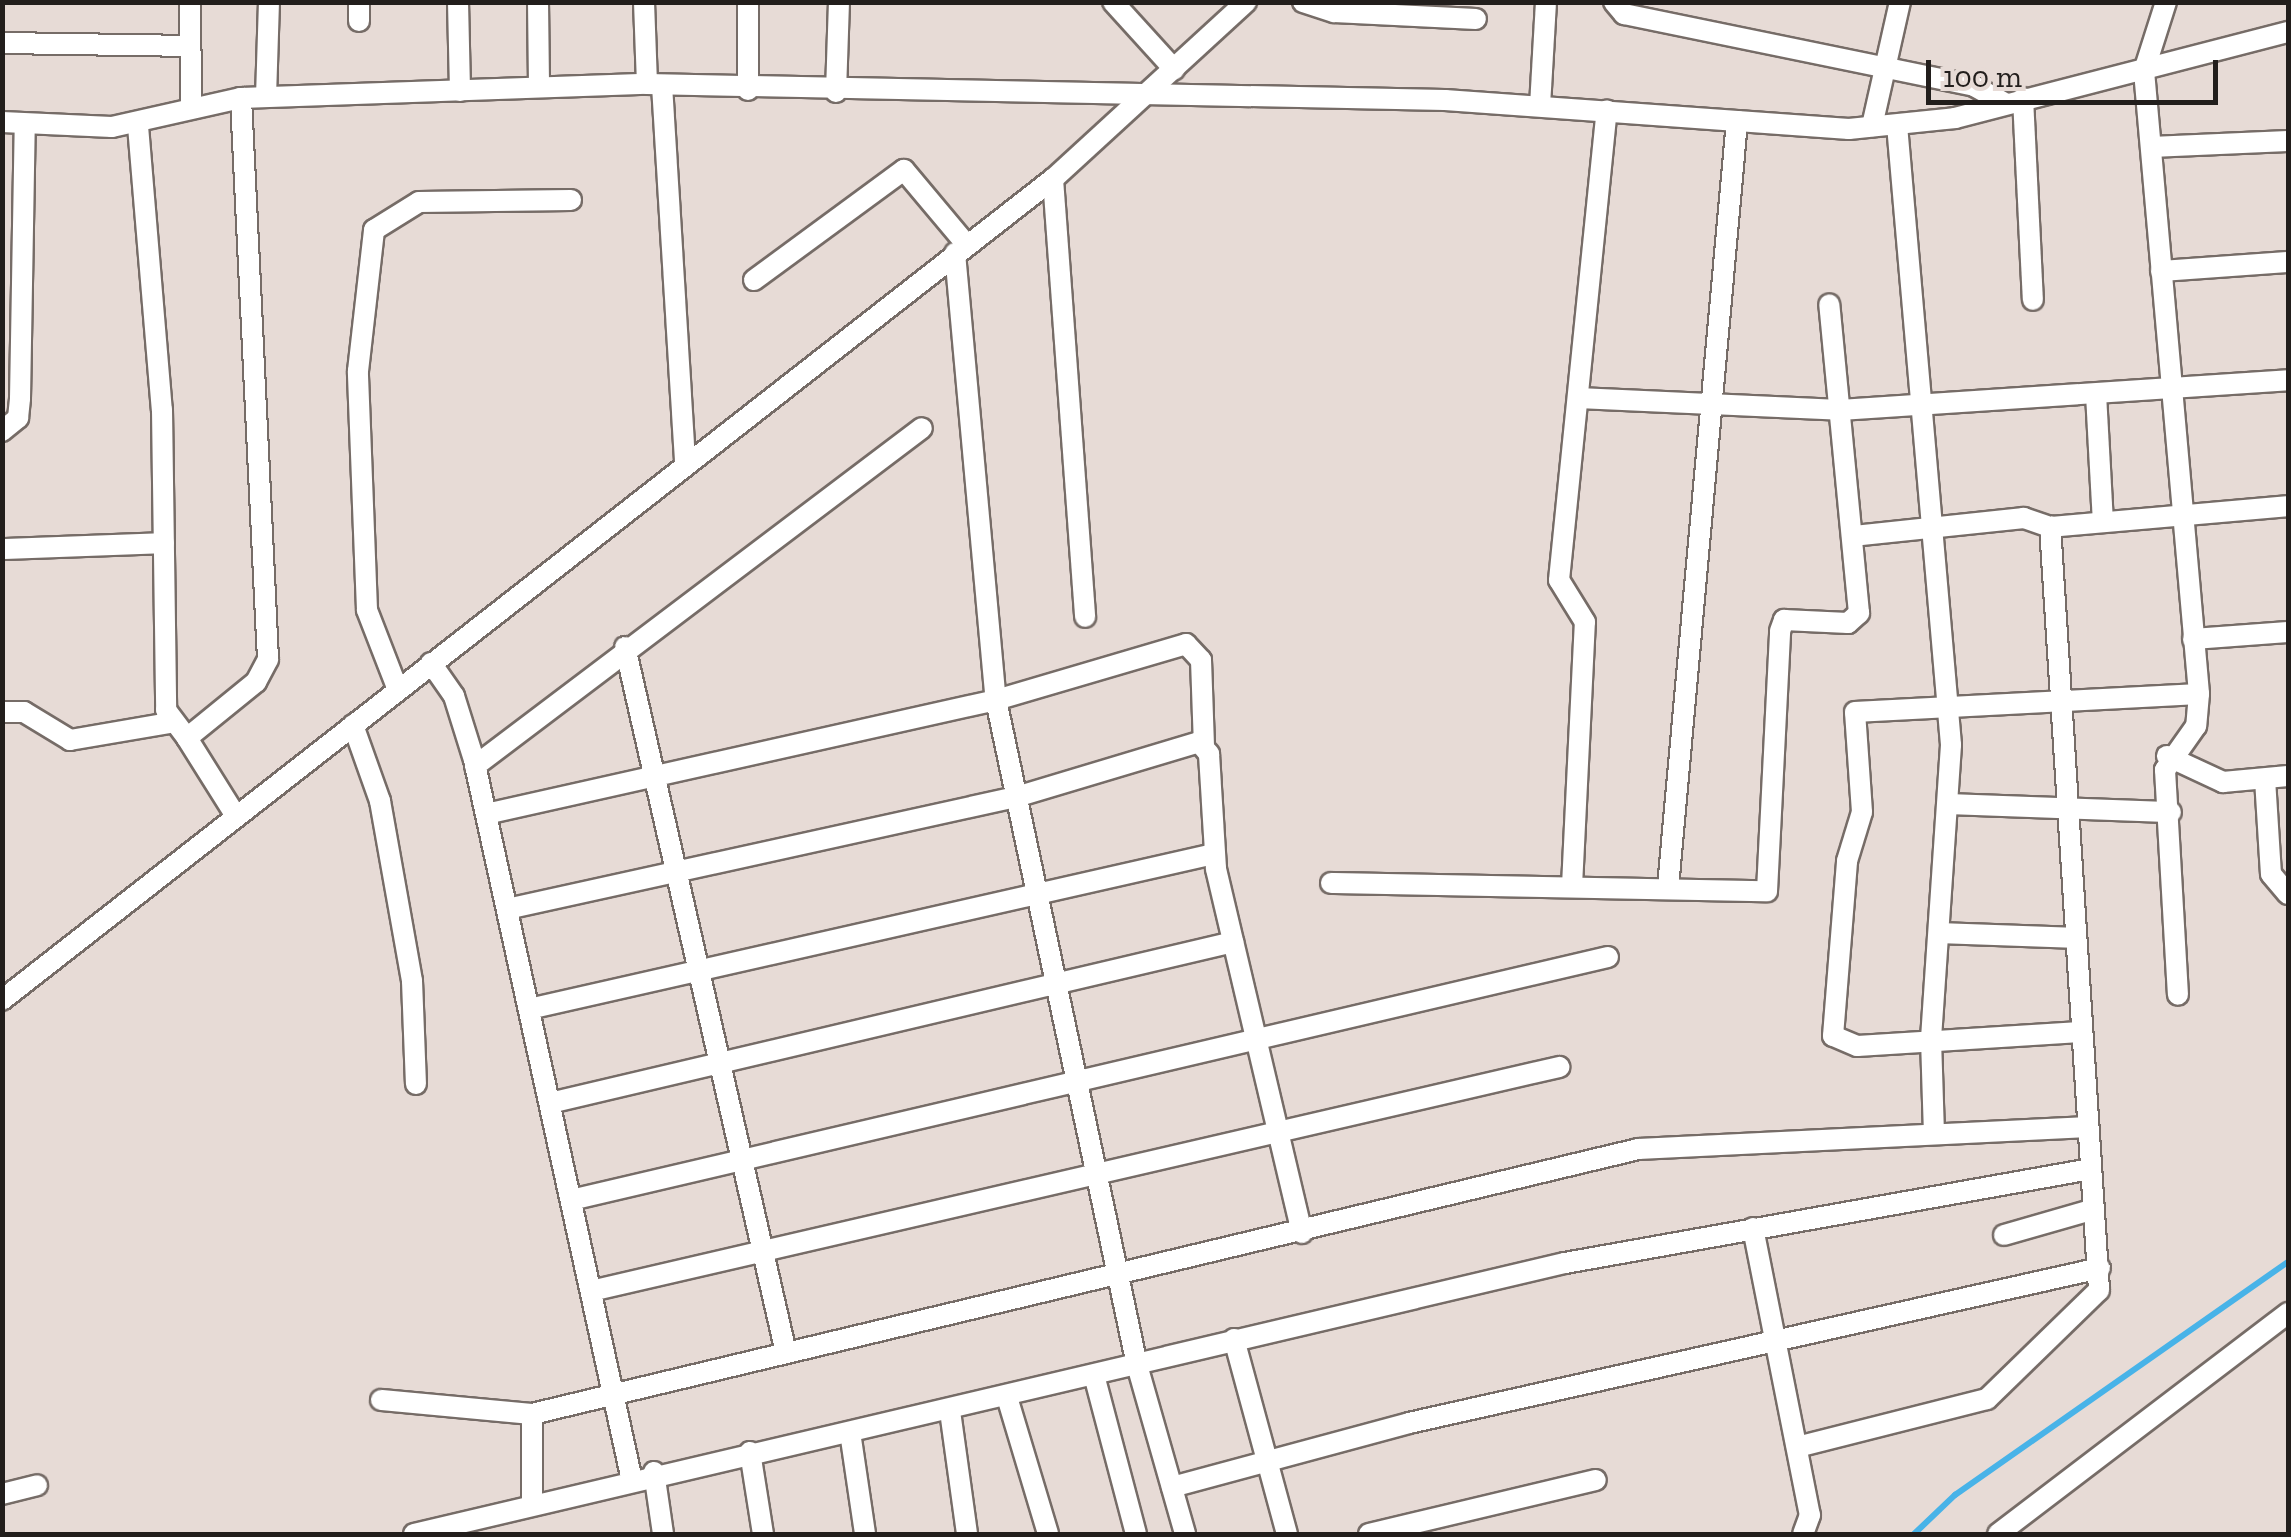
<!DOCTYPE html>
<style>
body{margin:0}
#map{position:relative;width:2291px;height:1537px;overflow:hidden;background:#e7dbd6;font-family:"Zilla Slab",serif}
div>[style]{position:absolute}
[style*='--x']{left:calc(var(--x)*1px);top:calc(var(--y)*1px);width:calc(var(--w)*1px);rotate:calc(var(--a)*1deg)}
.stream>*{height:6px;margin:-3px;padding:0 3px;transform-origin:3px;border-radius:3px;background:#48b3e8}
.roads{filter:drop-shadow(2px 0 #766c67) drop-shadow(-2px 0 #766c67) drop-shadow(0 2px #766c67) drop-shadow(0 -2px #766c67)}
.minor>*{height:20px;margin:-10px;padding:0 10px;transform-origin:10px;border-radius:10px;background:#fff}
span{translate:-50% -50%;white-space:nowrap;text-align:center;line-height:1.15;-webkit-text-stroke:8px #e7dbd6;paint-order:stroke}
.frame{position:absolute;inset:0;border:5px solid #221e1c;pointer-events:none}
.scale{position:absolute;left:1926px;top:60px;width:292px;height:45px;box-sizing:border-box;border:5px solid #221e1c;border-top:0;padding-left:12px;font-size:30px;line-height:35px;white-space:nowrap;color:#221e1c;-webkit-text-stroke:8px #e7dbd6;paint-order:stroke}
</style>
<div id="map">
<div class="stream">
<i style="--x:1914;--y:1534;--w:57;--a:-43.6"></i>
<i style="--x:1955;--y:1495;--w:406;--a:-35"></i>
</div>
<div class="roads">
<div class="minor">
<i style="--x:190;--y:2;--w:104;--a:89.4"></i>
<i style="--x:458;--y:2;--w:89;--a:88.7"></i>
<i style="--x:538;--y:2;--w:83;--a:89.3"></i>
<i style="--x:644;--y:2;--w:82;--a:87.9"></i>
<i style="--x:1113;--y:2;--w:91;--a:47.7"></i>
<i style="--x:1303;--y:2;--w:33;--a:18"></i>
<i style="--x:1334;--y:12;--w:142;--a:2.8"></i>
<i style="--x:1614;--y:2;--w:16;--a:50"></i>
<i style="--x:1624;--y:14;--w:357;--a:11.6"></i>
<i style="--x:1974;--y:86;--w:35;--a:29"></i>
<i style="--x:2166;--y:2;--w:72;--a:107.7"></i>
<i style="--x:2144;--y:71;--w:625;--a:84.95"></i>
<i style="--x:2199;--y:694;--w:32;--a:95"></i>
<i style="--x:2196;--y:726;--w:54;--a:125.2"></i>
<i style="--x:2165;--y:770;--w:225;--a:86.7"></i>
<i style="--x:359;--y:21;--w:19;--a:-90"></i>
<i style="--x:2;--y:43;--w:186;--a:0.9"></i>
<i style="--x:662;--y:85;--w:378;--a:86.5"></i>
<i style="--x:748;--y:90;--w:88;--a:-90"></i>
<i style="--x:836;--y:92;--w:90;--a:-88.1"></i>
<i style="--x:266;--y:97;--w:95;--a:-88.2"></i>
<i style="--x:2023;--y:98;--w:202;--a:87.2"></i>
<i style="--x:1540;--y:106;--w:104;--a:-86.7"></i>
<i style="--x:2;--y:122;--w:110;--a:2.6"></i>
<i style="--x:112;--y:127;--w:132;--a:-12.7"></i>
<i style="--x:241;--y:98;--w:406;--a:-2"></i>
<i style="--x:647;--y:84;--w:798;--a:1.15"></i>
<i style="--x:1445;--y:100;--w:405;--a:4.1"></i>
<i style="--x:1849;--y:129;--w:107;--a:-5.9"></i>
<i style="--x:1955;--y:118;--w:344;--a:-14.5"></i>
<i style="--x:1897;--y:125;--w:622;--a:85.02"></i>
<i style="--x:1951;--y:745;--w:295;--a:93.9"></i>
<i style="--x:1931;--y:1039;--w:95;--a:88.2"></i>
<i style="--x:138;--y:126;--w:285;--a:85.2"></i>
<i style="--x:162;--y:410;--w:300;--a:89.2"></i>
<i style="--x:166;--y:710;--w:35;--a:53"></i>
<i style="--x:1872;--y:126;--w:127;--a:-77.3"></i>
<i style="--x:2151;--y:147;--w:137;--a:-2.5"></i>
<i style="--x:1053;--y:179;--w:439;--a:85.8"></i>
<i style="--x:955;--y:253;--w:449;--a:84.8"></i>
<i style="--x:996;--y:700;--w:680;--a:78.03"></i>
<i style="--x:1137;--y:1365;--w:176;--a:74.1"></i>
<i style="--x:2161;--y:271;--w:127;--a:-4.1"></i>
<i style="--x:754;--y:280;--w:186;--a:-36.3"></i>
<i style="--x:904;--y:170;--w:97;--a:50"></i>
<i style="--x:2096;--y:394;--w:128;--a:86.9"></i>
<i style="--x:1578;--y:398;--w:262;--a:2.6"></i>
<i style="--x:1840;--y:410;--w:449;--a:-3.8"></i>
<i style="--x:2;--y:431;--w:21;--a:-39"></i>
<i style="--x:18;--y:418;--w:20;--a:-84"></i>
<i style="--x:20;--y:398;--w:274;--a:-89"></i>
<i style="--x:2050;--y:527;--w:239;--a:-5"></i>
<i style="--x:2;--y:549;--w:162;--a:-2.1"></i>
<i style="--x:2193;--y:639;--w:95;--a:-4.2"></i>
<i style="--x:625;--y:647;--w:724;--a:77.15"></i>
<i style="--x:431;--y:663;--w:40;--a:55.1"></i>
<i style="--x:454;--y:696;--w:67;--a:72.6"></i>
<i style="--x:474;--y:760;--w:733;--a:77.63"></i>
<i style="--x:398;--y:690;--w:86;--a:-111.2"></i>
<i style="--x:367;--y:610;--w:239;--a:-92.2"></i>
<i style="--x:358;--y:371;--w:142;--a:-83.5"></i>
<i style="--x:374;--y:230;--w:53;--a:-31.9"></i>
<i style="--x:419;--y:202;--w:152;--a:-0.8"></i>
<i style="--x:2;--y:712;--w:22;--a:0"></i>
<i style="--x:24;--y:712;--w:54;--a:31.3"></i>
<i style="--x:70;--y:740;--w:100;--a:-9.7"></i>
<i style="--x:353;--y:725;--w:81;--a:70.4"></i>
<i style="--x:380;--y:801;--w:183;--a:79.9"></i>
<i style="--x:412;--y:981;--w:103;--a:87.8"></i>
<i style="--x:2167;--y:756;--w:62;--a:24.9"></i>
<i style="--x:2223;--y:782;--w:65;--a:-5.3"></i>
<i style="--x:475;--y:766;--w:560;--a:-37.09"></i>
<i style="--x:2265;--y:779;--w:95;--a:86.4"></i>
<i style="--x:2271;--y:874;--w:26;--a:50"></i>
<i style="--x:1951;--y:804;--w:220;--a:2.1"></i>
<i style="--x:234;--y:813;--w:89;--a:-122.1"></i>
<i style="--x:187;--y:738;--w:89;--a:-39.1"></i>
<i style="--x:256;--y:682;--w:26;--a:-62"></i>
<i style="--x:268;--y:659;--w:562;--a:-92.76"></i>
<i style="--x:486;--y:814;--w:523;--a:-12.6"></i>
<i style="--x:996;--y:700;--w:198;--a:-16.4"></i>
<i style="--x:1186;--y:644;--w:22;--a:47"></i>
<i style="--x:1201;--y:660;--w:85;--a:88"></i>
<i style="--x:1331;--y:883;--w:436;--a:1.1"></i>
<i style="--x:1767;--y:891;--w:260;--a:-87.1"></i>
<i style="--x:1780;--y:631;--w:12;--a:-70"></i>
<i style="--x:1784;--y:620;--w:64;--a:2.7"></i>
<i style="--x:1848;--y:623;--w:15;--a:-42"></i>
<i style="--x:1859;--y:613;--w:310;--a:-95.5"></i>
<i style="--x:1572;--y:886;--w:264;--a:-87.2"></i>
<i style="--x:1585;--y:622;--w:49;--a:-121.8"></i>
<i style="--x:1559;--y:580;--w:472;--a:-84.2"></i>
<i style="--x:1668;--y:887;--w:769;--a:-84.85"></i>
<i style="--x:507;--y:909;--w:521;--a:-12.41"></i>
<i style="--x:1016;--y:797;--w:191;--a:-16.7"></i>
<i style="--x:1199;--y:742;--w:16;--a:50"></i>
<i style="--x:1209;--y:754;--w:115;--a:86.5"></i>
<i style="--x:1216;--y:869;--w:374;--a:76.7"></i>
<i style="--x:1941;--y:933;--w:135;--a:2.1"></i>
<i style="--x:2;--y:1000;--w:1334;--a:-38"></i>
<i style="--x:1053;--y:179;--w:262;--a:-42.5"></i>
<i style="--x:529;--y:1009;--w:702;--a:-12.75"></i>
<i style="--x:2080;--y:1032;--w:223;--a:176.4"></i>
<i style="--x:1857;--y:1046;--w:26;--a:-157"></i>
<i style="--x:1833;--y:1036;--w:176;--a:-85.4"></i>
<i style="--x:1847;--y:861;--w:51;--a:-73"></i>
<i style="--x:1862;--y:812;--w:100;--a:-94"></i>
<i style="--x:1855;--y:712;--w:344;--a:-3"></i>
<i style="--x:550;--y:1103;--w:702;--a:-13.26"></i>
<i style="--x:571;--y:1200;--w:1065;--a:-13.19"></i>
<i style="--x:1753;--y:1228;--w:293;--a:78.8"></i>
<i style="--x:1810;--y:1515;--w:20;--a:110"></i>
<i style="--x:2004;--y:1235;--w:91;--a:-16"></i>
<i style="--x:591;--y:1291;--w:994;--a:-13.03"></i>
<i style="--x:1234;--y:1339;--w:202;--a:74.8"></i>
<i style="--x:1094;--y:1375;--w:164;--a:75.2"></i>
<i style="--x:1007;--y:1397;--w:143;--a:73.3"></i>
<i style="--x:381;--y:1400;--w:152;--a:5.3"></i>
<i style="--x:532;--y:1414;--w:1137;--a:-13.47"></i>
<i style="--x:1638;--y:1149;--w:446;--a:-2.8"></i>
<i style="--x:950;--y:1411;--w:124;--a:82.1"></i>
<i style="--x:532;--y:1414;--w:90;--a:90"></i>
<i style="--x:850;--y:1432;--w:103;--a:81.6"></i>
<i style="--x:1797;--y:1447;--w:196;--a:-14.2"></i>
<i style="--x:1987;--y:1399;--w:156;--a:-44.2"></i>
<i style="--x:2099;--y:1290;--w:765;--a:-93.67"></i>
<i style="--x:2050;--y:527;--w:28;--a:-161"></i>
<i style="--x:2024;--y:518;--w:173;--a:174"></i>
<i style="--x:750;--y:1452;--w:83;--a:81"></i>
<i style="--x:654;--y:1472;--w:63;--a:81.7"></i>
<i style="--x:1172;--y:1487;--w:245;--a:-15.1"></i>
<i style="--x:1409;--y:1423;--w:708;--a:-12.64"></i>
<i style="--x:2;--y:1494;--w:36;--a:-14"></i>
<i style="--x:414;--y:1534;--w:1182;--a:-13.25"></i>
<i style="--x:1565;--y:1263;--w:528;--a:-10.14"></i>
<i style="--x:1369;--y:1534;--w:233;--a:-13.4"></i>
<i style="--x:1998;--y:1534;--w:365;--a:-37.3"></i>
</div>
</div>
<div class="frame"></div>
<div class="scale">100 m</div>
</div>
